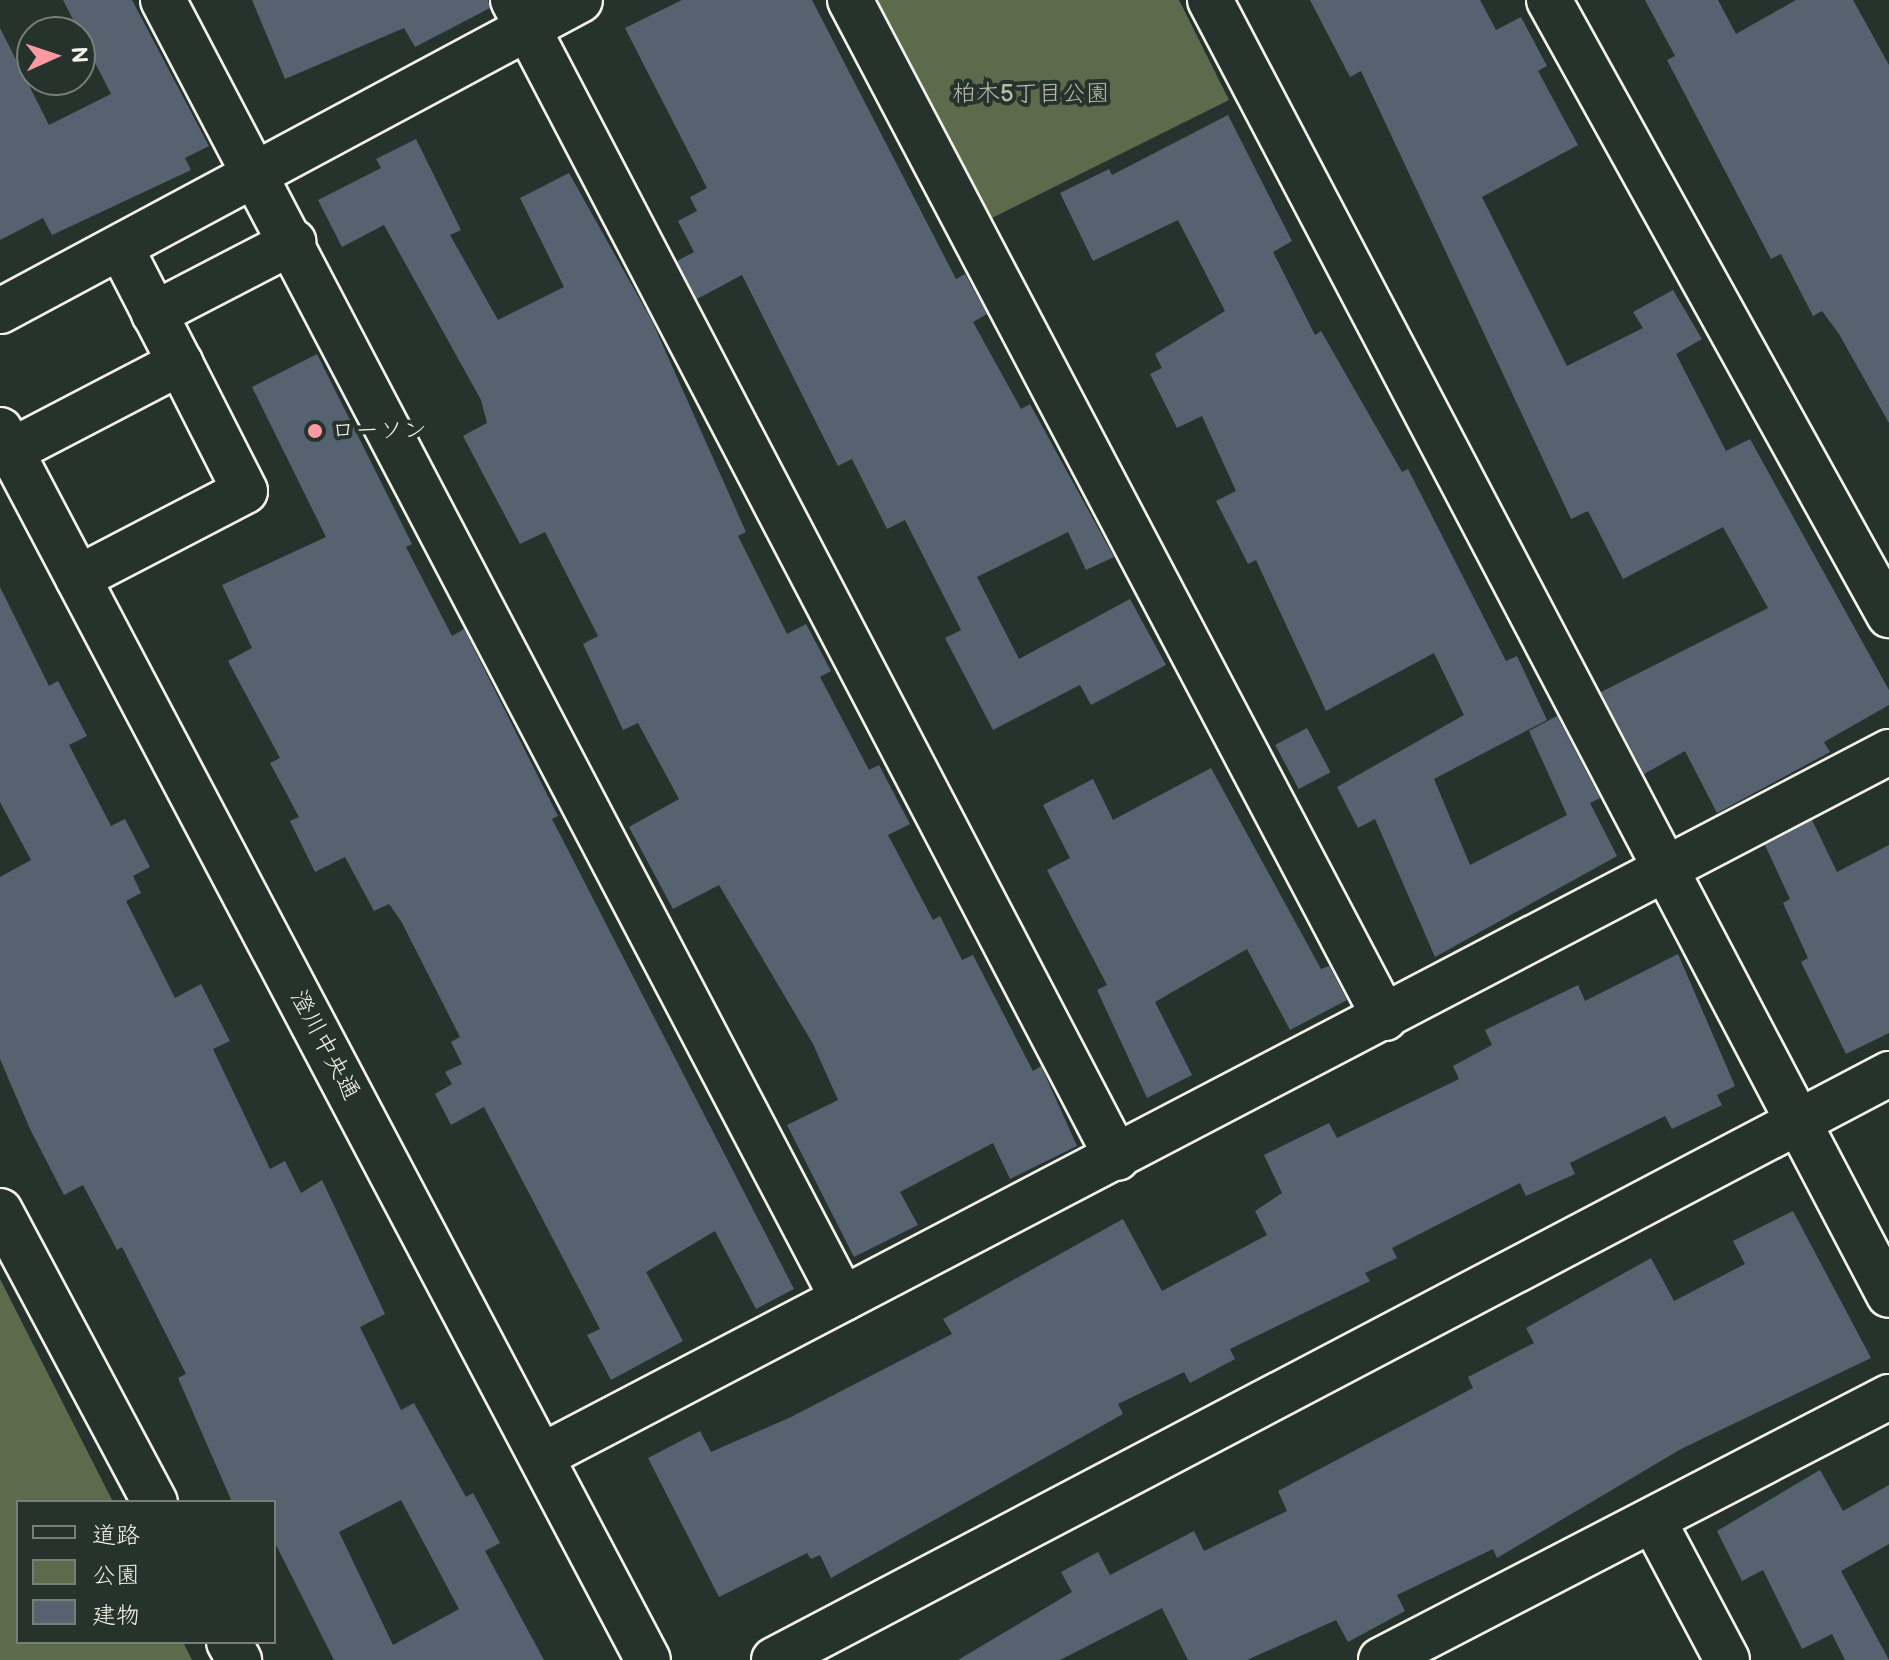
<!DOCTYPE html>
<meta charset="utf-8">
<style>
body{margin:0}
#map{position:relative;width:1889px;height:1660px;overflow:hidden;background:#26332d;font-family:"Balsamiq Sans","Klee One",sans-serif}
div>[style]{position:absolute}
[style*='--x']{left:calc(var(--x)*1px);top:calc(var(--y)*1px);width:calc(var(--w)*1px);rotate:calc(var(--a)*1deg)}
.green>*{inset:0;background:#5d6b4d}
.building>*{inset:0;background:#56626f;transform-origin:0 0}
.roads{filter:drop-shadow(2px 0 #f4f1e8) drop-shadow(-2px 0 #f4f1e8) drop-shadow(0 2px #f4f1e8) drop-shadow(0 -2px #f4f1e8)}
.minor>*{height:44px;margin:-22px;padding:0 22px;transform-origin:22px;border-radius:22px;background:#26332d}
.dots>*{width:22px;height:22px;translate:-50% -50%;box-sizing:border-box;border:4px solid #26332d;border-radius:50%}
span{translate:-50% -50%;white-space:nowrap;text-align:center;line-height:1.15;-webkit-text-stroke:8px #26332d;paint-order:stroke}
.park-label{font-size:24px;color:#b8bbaa}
.poi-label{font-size:24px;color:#f4f1e8}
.left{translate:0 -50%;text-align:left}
.street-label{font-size:24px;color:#f4f1e8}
.legend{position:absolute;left:16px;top:1500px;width:260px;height:144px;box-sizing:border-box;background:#26332d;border:2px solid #787f78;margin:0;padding:10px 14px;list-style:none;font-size:24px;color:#f4f1e8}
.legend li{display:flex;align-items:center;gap:16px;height:40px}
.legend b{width:40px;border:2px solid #787f78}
.north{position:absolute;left:16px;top:16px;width:80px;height:80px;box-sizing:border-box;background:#26332d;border:2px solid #787f78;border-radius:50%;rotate:87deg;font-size:22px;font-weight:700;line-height:32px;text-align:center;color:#f4f1e8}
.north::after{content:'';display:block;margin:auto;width:28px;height:36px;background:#ff9aa2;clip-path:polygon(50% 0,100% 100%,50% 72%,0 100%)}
</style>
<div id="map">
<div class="green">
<i style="clip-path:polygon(875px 0,1179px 0,1229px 100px,990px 219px)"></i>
<i style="clip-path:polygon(0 1279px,113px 1502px,18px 1502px,18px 1642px,183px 1642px,192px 1660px,0 1660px)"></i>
</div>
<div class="building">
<i style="clip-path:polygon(63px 0,132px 0,209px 146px,185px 158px,191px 170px,52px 235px,43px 218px,0 240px,0 28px,49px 125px,111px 94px)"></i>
<i style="clip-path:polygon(252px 0,488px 0,490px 8px,415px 47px,404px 28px,285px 79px)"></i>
<i style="clip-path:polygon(682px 0,812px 0,956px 279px,965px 274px,987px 314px,973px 322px,1021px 409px,1030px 404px,1114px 557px,1086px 570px,1068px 532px,977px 577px,1019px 659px,1130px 599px,1166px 665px,1091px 705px,1080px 685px,993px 730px,945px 638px,961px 630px,905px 520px,887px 529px,852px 459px,838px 466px,742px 275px,697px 299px,677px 261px,694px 252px,678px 221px,697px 211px,690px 197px,707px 188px,625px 28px)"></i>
<i style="clip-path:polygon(1310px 0,1480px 0,1496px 30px,1521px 17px,1547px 66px,1538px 71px,1578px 145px,1482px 197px,1567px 366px,1643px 328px,1633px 312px,1673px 290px,1702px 339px,1676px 354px,1726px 451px,1750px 439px,1889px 690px,1889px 705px,1824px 742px,1830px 752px,1717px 813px,1685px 751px,1644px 774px,1601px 692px,1768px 608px,1723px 527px,1623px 579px,1588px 511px,1571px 519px,1361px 71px,1350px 77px)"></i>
<i style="clip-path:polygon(1645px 0,1718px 0,1736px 34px,1796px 0,1853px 0,1889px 65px,1889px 423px,1839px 334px,1822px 311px,1813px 316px,1781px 254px,1771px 259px,1667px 60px,1675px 56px)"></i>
<i style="clip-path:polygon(1228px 115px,1292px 241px,1273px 252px,1315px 335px,1321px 331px,1402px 472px,1408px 469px,1506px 661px,1517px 656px,1547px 720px,1434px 779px,1470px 865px,1567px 815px,1529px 731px,1557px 716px,1600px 798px,1590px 803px,1617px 856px,1435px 957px,1375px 819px,1358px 828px,1337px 787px,1464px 715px,1434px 653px,1326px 711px,1256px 560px,1248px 564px,1216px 501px,1236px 491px,1202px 416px,1177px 428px,1150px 374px,1162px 368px,1155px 354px,1225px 311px,1178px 220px,1093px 261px,1060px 193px,1109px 169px,1112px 175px)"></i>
<i style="clip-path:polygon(416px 139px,461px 230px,450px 235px,498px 320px,564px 287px,520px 198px,569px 173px,652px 321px,746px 532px,738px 536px,787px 634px,806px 624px,831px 671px,820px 677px,869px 770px,879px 765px,910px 824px,888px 835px,933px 920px,940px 916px,962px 960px,973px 955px,1033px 1071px,1041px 1066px,1077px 1146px,1010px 1179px,993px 1143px,900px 1192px,918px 1225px,854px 1257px,787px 1125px,838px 1100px,813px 1044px,719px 885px,673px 909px,629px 827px,679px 799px,638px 723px,623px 730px,583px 644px,598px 636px,545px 532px,520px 544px,463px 436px,487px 423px,481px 400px,384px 225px,342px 247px,318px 200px,381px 168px,376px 159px)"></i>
<i style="clip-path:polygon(317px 354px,412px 544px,406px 547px,452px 636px,464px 629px,558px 816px,552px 819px,794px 1289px,756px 1309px,715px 1231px,646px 1272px,683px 1341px,611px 1380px,587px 1335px,600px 1329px,484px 1107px,451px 1125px,435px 1094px,452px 1084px,445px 1072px,462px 1064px,451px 1042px,460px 1037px,401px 921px,389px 904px,374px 911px,345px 857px,315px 872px,290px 821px,299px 817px,270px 763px,280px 758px,228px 661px,252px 648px,222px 585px,326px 537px,252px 387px)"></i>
<i style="clip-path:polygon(evenodd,0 587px,49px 686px,58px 681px,87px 736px,69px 745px,111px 826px,125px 819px,150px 867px,133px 876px,141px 893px,126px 901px,175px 998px,201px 984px,230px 1041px,213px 1049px,270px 1169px,285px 1161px,301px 1193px,322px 1180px,385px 1314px,360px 1327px,401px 1410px,414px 1403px,466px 1497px,473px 1493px,500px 1543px,485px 1551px,544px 1660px,334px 1660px,274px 1541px,274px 1502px,232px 1502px,178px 1378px,186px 1374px,122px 1247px,117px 1250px,83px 1185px,64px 1195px,30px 1129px,0 1059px,0 877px,31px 860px,0 802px,0 587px,401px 1500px,459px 1609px,393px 1645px,339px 1532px,401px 1500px)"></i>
<i style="left:1307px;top:728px;width:50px;height:36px;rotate:62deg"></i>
<i style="clip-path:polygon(1211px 768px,1321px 969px,1329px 966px,1347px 1000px,1290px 1030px,1247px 949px,1155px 1002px,1192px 1075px,1147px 1098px,1097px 990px,1107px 985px,1047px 870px,1070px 858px,1043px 805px,1093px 779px,1113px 820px)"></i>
<i style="clip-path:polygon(1812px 820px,1837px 872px,1889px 845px,1889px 1033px,1846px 1054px,1801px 962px,1808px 958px,1783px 903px,1790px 899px,1765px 845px)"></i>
<i style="clip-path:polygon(1678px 954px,1735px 1086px,1717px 1095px,1722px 1105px,1672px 1129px,1665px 1116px,1570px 1163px,1575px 1174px,1526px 1196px,1520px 1183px,1392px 1248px,1397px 1258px,1365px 1273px,1370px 1281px,1230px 1349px,1235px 1359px,1190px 1383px,1184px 1372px,1118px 1404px,1123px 1414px,831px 1578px,820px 1555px,811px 1559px,807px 1553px,719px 1597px,648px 1458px,700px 1431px,711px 1452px,791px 1417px,952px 1334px,943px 1319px,1123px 1219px,1162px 1291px,1267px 1235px,1255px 1211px,1282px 1193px,1264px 1155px,1329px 1123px,1337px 1138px,1459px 1079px,1453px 1066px,1492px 1045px,1485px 1030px,1578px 985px,1585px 1001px)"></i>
<i style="clip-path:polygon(1793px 1211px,1871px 1358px,1681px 1449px,1497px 1558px,1493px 1549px,1397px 1595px,1405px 1611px,1348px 1642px,1336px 1620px,1247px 1660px,1188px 1660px,1162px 1608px,1060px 1660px,958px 1660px,1072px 1592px,1061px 1572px,1098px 1552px,1110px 1575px,1194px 1531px,1204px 1551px,1287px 1511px,1278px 1491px,1473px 1388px,1468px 1377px,1534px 1343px,1526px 1328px,1651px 1258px,1674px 1301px,1745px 1264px,1733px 1241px)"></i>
<i style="clip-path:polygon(1820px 1470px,1843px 1511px,1889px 1485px,1889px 1544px,1841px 1571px,1889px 1660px,1845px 1660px,1832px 1634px,1802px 1649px,1763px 1570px,1742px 1581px,1717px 1531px)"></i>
</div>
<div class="roads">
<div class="minor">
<i style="--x:163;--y:0;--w:1466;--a:62.37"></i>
<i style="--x:513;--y:0;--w:1306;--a:62.45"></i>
<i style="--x:850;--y:0;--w:1150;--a:62.28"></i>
<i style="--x:1210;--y:0;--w:1462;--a:62.33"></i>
<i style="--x:1549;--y:0;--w:703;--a:61.06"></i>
<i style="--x:0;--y:311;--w:658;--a:-28.2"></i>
<i style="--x:154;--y:314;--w:157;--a:-27.4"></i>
<i style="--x:0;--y:430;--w:1390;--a:62.22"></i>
<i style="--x:11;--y:451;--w:191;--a:-27.5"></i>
<i style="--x:180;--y:363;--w:129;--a:-117.2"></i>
<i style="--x:78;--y:578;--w:188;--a:-27.5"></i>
<i style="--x:245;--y:491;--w:144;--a:-116.9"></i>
<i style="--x:0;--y:1211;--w:330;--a:62"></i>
<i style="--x:542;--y:1456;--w:1520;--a:-27.59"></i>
<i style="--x:1653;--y:1520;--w:158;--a:62.1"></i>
<i style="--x:229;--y:1642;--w:21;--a:61"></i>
<i style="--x:774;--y:1660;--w:1260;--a:-27.72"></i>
<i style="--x:1381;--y:1660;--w:572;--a:-27.37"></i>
</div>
</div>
<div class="dots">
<i style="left:315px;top:431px;background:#ff9aa2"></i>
</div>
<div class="park-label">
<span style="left:1031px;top:94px">柏木5丁目公園</span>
</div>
<div class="poi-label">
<span class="left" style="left:331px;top:431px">ローソン</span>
</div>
<div class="street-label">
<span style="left:325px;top:1045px;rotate:62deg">澄川中央通</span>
</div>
<ul class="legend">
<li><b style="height:10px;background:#26332d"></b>道路</li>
<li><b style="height:22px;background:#5d6b4d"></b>公園</li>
<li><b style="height:22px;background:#56626f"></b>建物</li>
</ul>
<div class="north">N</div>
</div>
